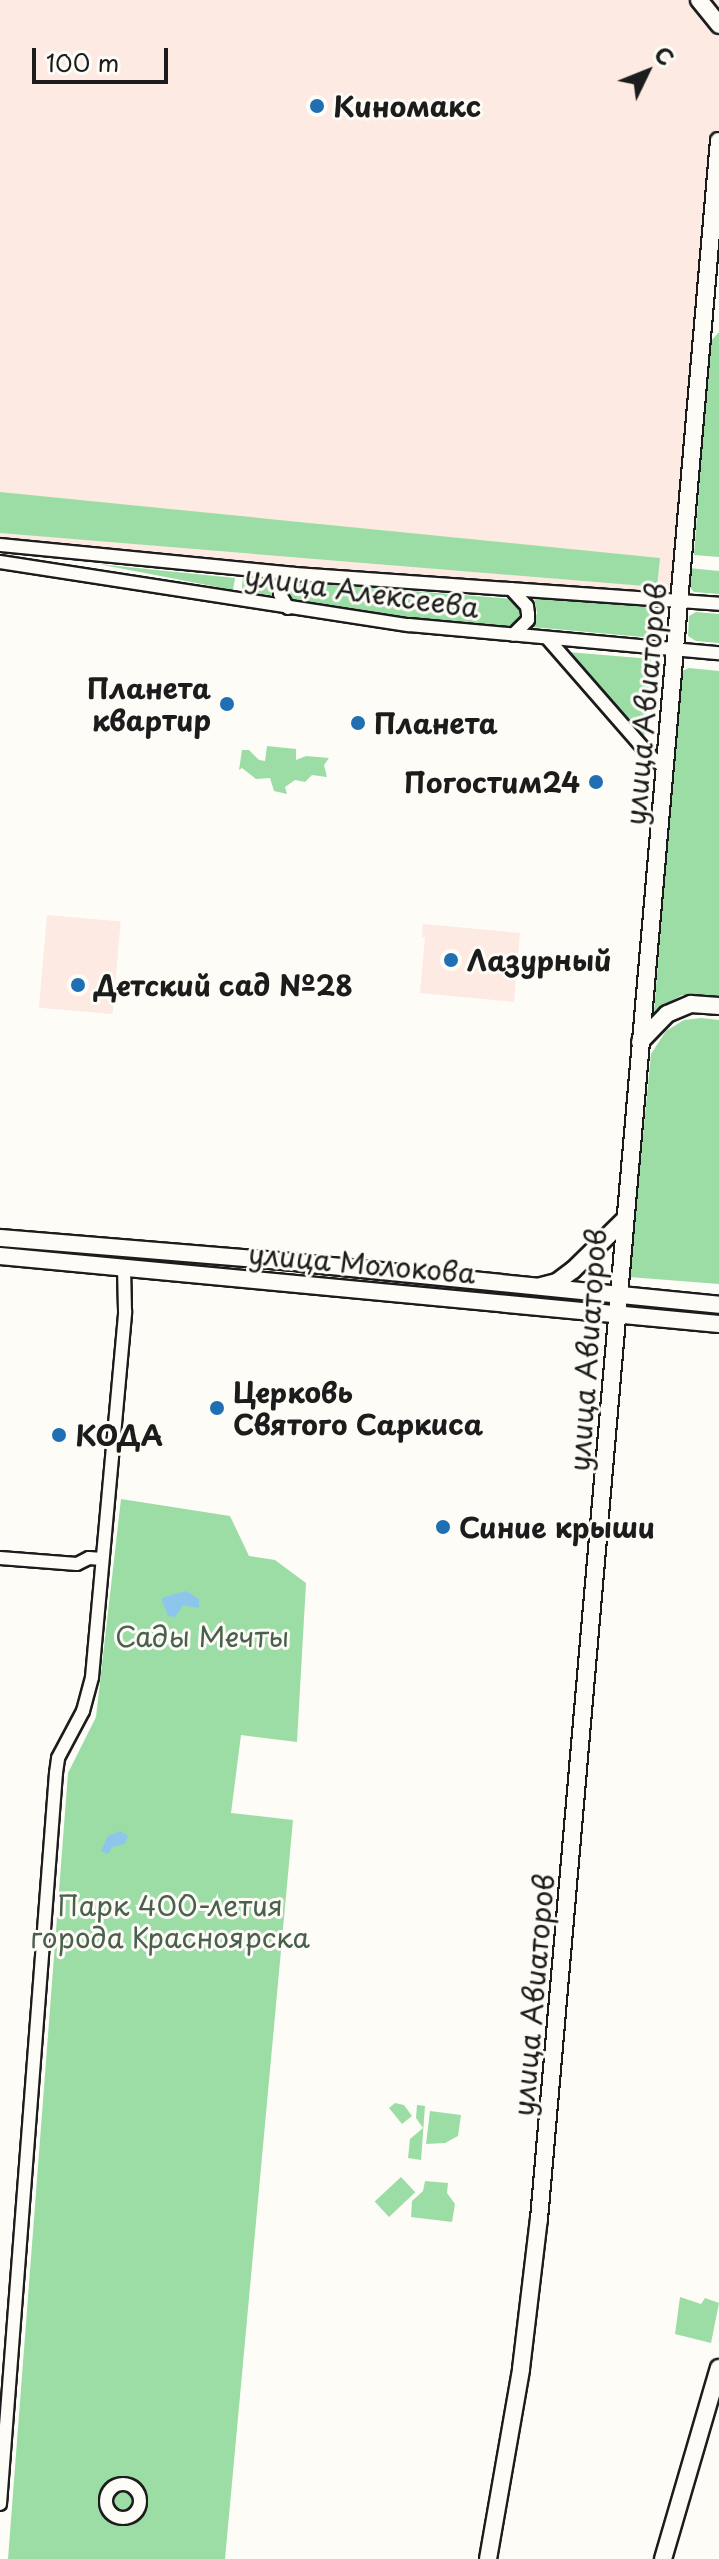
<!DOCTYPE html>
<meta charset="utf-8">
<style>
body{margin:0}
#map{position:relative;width:719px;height:2559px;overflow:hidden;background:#fdfcf7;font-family:"Playpen Sans",sans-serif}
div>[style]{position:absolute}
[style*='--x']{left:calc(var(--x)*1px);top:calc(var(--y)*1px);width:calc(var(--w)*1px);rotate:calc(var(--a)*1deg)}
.built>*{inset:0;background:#fceae3;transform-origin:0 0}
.green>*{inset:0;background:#9cdda6;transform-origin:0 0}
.water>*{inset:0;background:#8dc6ec}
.roads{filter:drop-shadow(2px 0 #1c1c1c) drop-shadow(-2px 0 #1c1c1c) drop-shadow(0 2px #1c1c1c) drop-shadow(0 -2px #1c1c1c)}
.minor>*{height:12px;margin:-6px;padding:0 6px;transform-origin:6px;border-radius:6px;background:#fdfcf7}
.minor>.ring{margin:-6px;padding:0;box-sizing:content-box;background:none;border:12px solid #fdfcf7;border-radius:50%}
.major>*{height:16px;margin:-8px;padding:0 8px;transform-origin:8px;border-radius:8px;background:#fdfcf7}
.dots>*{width:22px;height:22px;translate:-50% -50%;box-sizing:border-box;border:4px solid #fdfcf7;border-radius:50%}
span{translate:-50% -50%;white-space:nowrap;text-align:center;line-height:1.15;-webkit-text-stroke:6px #fdfcf7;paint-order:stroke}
.poi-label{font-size:28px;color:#1c1c1c;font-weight:700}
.left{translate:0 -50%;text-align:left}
.right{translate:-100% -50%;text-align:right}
.street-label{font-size:28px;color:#1c1c1c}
.park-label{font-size:28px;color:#49604c}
.north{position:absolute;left:607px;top:32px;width:80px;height:80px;-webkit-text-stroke:6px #fdfcf7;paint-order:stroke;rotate:47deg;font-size:22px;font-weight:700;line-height:32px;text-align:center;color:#1c1c1c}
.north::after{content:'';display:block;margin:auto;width:28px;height:36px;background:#1c1c1c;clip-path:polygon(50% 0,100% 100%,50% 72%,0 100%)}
.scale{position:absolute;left:32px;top:48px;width:136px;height:36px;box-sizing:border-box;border:4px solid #1c1c1c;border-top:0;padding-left:10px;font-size:24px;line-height:28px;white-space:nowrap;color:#1c1c1c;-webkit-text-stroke:6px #fdfcf7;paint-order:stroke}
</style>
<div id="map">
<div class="built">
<i style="clip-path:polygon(0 0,719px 0,719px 141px,681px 601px,0 545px)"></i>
<i style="left:47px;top:915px;width:74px;height:93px;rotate:5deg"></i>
<i style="clip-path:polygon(423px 924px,520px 933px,514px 1002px,420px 993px,425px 937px,422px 937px)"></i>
</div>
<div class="green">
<i style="clip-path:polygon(719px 332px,719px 557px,694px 555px,710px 342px)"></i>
<i style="clip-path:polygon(0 492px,660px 558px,657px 587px,0 533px)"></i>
<i style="clip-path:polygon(98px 564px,235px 578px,233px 590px)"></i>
<i style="clip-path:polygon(689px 568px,719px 571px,719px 594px,694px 592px,688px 585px)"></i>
<i style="left:243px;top:577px;width:36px;height:15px;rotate:6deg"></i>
<i style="clip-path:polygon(300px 582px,514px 599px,524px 605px,522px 623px,514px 628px,415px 619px,304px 603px,290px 598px,291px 585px)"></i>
<i style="clip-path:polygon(534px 596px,656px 608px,654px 638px,532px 627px,537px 613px)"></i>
<i style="clip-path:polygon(696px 612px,719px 614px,719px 643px,696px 641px,688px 636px,689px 616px)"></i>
<i style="clip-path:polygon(568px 652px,651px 659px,644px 739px)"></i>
<i style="clip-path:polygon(689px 668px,719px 671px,719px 996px,682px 995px,654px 1011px,682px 671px)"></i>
<i style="clip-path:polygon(267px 746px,296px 749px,296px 760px,306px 756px,329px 758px,324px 765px,327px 777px,312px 775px,305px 782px,295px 780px,285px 787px,287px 794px,274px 791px,270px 778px,256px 779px,242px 768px,239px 770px,242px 750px,249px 750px,259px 760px,265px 761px)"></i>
<i style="clip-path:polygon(701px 1018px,719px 1020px,719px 1284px,629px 1277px,651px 1054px,666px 1031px,684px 1020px)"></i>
<i style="clip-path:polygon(121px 1499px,230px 1516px,249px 1556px,275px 1560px,306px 1583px,297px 1742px,241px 1735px,231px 1813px,293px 1820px,225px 2559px,8px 2559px,68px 1773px,96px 1717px)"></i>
<i style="clip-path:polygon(395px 2103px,404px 2105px,412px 2116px,402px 2124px,389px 2108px)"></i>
<i style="clip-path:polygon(417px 2105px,425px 2106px,421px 2160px,408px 2158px,410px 2139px,423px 2128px,416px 2118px)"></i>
<i style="clip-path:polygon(430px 2111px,461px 2115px,458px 2136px,445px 2143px,426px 2144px)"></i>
<i style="left:401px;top:2177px;width:21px;height:36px;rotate:47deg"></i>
<i style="clip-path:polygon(425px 2181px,448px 2183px,447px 2193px,455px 2204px,452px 2222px,411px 2217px,412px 2201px,423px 2191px)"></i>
<i style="clip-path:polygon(680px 2297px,701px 2304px,705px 2298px,719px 2303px,711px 2343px,675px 2334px)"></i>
</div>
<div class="water">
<i style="clip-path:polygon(186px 1591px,199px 1599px,199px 1608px,183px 1605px,175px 1617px,168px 1616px,161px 1598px)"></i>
<i style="clip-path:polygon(120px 1831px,128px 1836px,125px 1844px,112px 1847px,108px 1854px,101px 1851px,108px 1836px)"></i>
</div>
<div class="roads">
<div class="minor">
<i style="--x:0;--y:545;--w:296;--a:5.6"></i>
<i style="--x:295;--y:574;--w:425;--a:4"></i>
<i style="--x:0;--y:562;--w:414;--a:8.8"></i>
<i style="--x:409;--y:625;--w:311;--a:5.2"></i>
<i style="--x:511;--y:589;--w:23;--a:47"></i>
<i style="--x:527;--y:606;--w:8;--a:83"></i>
<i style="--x:528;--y:614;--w:6;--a:90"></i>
<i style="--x:528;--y:620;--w:21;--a:135"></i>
<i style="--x:288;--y:608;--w:16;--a:-120"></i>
<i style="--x:280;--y:594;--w:8;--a:-90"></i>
<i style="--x:280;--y:586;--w:18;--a:-43"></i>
<i style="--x:548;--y:639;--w:155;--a:48.9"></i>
<i style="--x:650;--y:756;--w:18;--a:38"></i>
<i style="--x:0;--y:1558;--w:77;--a:4.5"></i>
<i style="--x:77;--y:1564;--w:13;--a:-27"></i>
<i style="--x:89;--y:1558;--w:13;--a:4"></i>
<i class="ring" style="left:106px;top:2484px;width:22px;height:22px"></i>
<i style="--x:0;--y:2504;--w:733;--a:-85.62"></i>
<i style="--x:56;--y:1773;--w:15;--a:-82"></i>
<i style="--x:58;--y:1758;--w:53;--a:-62"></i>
<i style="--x:83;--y:1711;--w:35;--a:-75"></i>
<i style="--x:92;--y:1677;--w:367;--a:-84.8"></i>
<i style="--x:125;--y:1311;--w:44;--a:-91.3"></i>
</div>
<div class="major">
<i style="--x:699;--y:0;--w:32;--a:51"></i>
<i style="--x:640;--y:1042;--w:39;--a:-46"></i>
<i style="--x:667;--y:1014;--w:26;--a:-23"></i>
<i style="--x:691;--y:1004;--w:28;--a:4"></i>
<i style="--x:0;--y:1238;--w:302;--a:4.7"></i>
<i style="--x:301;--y:1263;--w:420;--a:5.7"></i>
<i style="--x:0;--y:1256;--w:722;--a:5.4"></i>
<i style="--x:541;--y:1286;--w:16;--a:-14"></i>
<i style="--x:557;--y:1282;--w:20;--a:-37"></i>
<i style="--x:573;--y:1270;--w:70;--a:-44.4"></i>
<i style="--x:488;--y:2559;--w:193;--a:-80.1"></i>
<i style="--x:521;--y:2369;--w:151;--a:-83.2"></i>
<i style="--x:539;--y:2219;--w:2086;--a:-85.05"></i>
<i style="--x:663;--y:2559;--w:199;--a:-73.7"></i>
</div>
</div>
<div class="dots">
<i style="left:317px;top:106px;background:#1f6fb2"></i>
<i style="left:227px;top:704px;background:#1f6fb2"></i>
<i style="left:358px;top:723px;background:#1f6fb2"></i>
<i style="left:596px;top:782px;background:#1f6fb2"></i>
<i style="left:451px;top:960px;background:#1f6fb2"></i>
<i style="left:78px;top:985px;background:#1f6fb2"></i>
<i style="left:217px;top:1408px;background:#1f6fb2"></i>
<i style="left:59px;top:1435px;background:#1f6fb2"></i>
<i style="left:443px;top:1527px;background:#1f6fb2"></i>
</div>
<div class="poi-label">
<span class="left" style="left:333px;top:106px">Киномакс</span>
<span class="right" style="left:211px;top:704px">Планета<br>квартир</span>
<span class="left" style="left:374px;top:723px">Планета</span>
<span class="right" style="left:580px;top:782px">Погостим24</span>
<span class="left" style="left:467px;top:960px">Лазурный</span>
<span class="left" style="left:94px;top:985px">Детский сад №28</span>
<span class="left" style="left:233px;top:1408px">Церковь<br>Святого Саркиса</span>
<span class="left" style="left:75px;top:1435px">КОДА</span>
<span class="left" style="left:459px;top:1527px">Синие крыши</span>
</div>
<div class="street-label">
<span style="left:362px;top:591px;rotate:8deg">улица Алексеева</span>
<span style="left:645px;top:704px;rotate:-85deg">улица Авиаторов</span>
<span style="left:362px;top:1263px;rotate:5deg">улица Молокова</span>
<span style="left:587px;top:1350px;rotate:-86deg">улица Авиаторов</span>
<span style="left:533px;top:1995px;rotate:-85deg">улица Авиаторов</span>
</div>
<div class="park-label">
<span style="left:202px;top:1636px">Сады Мечты</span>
<span style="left:170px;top:1921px">Парк 400-летия<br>города Красноярска</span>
</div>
<div class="north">С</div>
<div class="scale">100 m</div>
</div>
